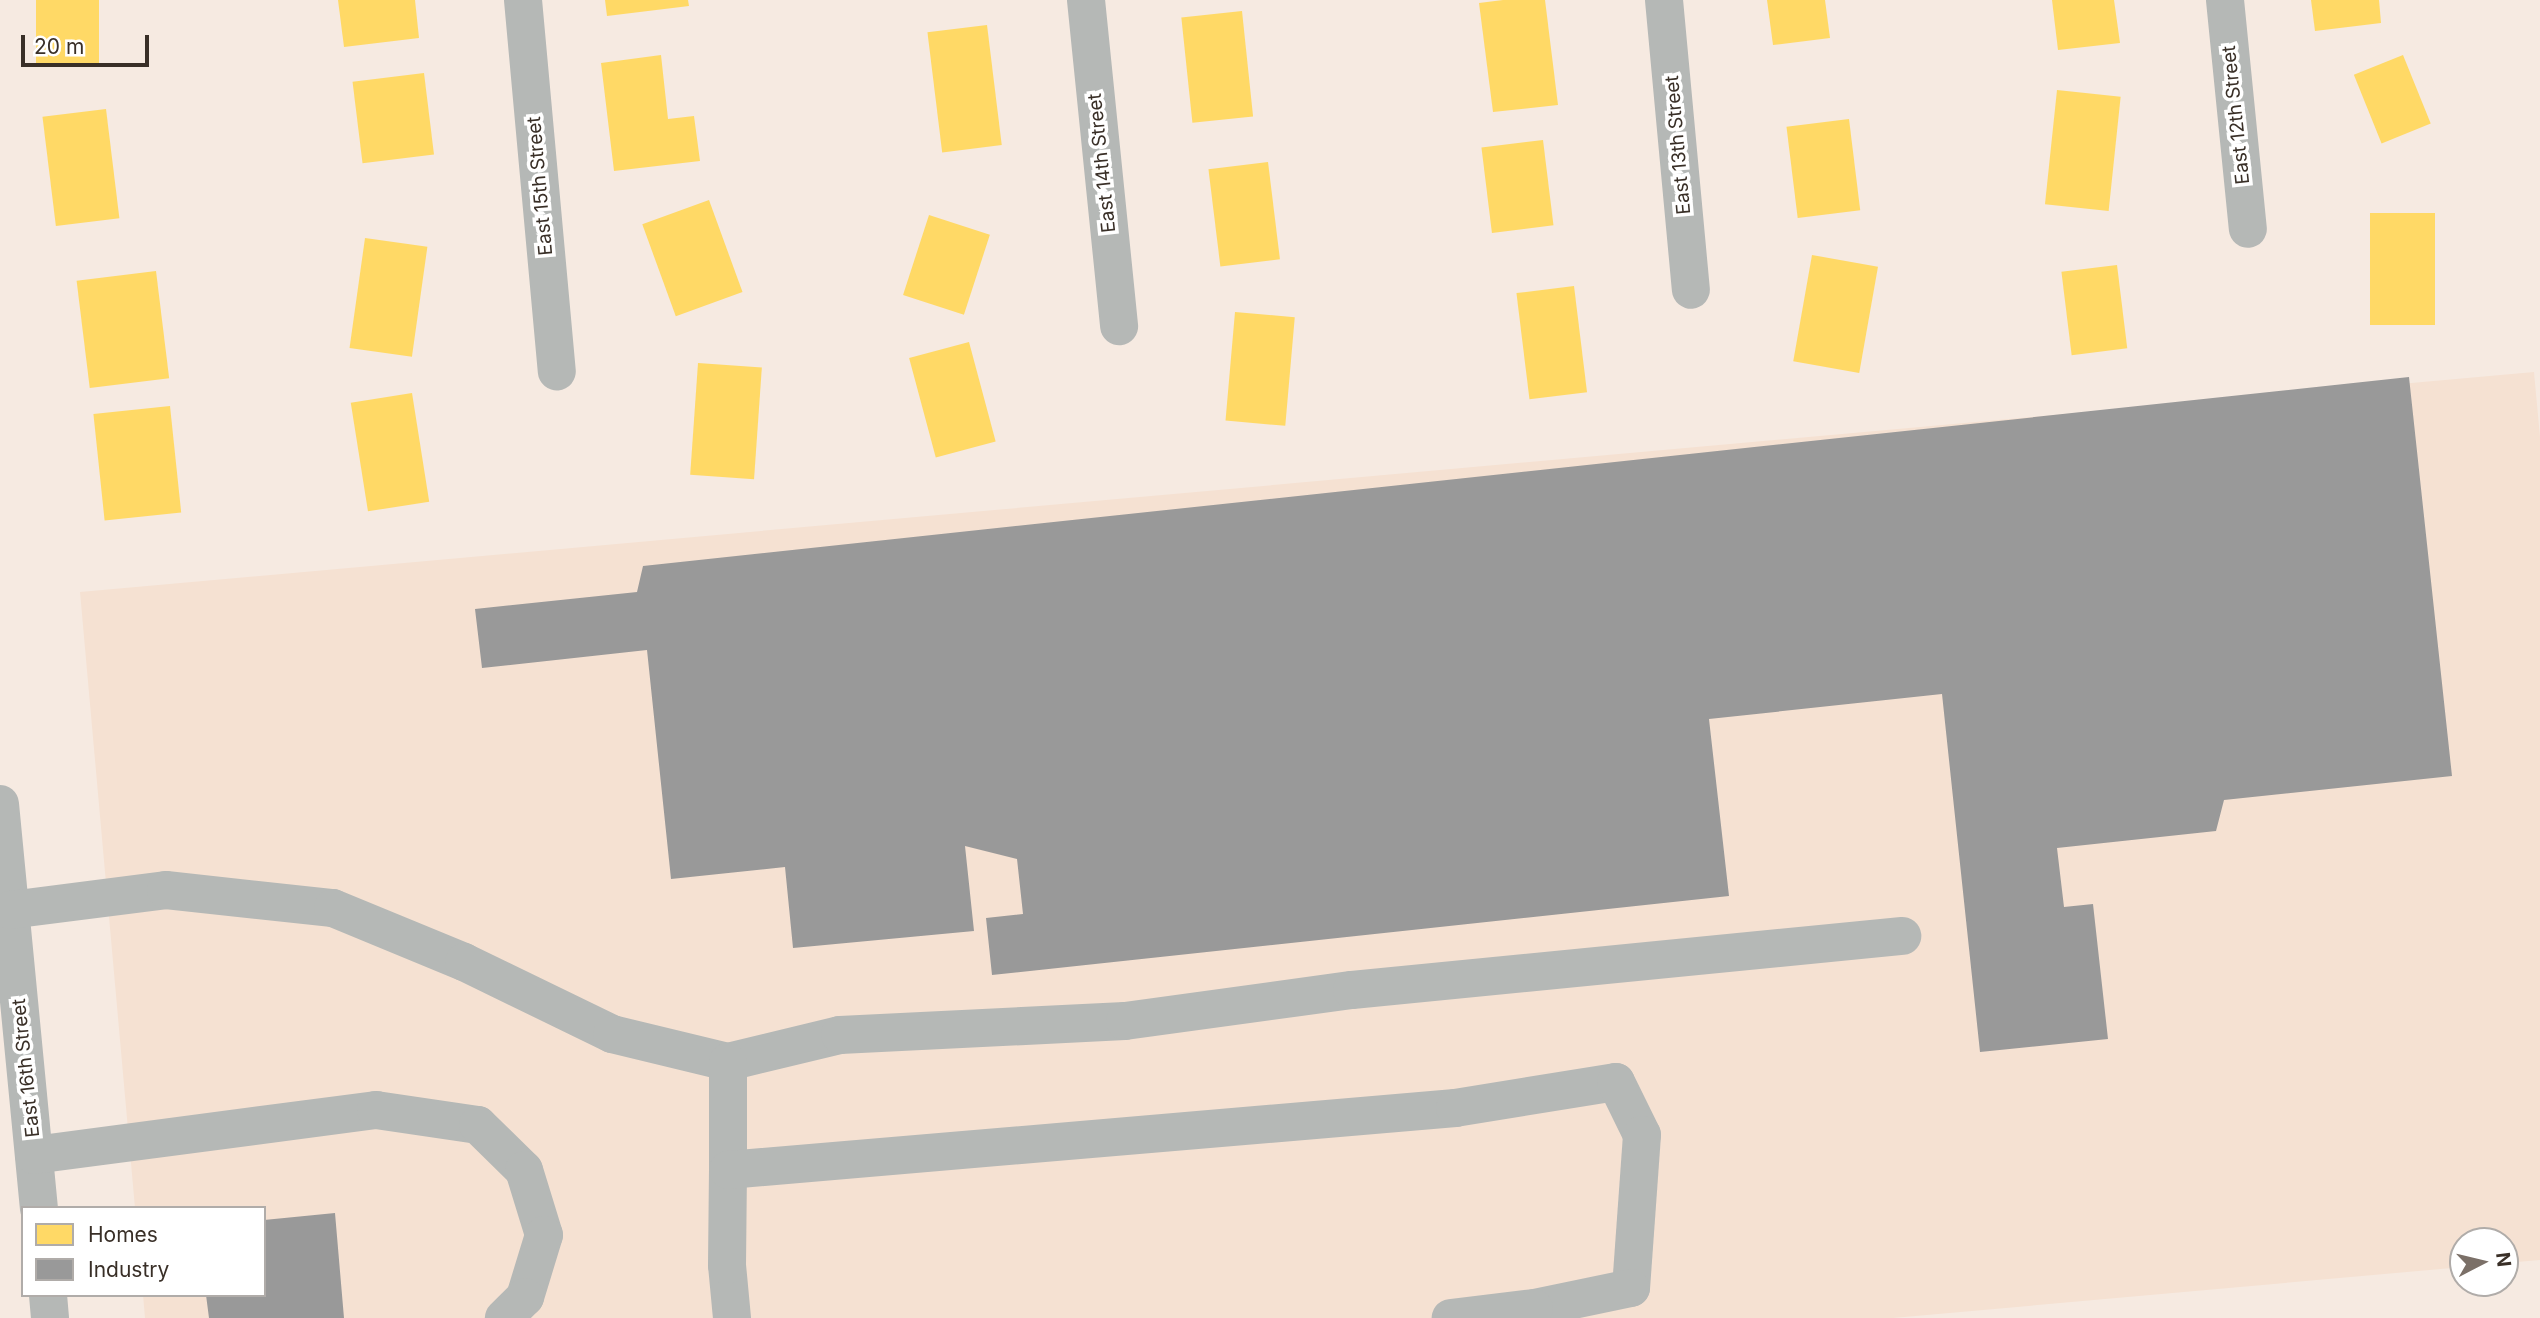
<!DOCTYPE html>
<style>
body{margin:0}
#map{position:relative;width:2540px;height:1318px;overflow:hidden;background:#f6eae1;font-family:Inter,sans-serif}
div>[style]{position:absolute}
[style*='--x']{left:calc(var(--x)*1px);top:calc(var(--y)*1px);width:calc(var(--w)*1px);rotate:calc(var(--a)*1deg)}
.built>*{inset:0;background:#f5e1d2}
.homes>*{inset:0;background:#ffd966;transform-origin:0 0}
.industry>*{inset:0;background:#999}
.minor>*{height:38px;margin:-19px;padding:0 19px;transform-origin:19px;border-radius:19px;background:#b5b8b6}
span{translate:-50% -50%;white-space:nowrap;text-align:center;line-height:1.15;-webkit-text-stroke:7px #fff;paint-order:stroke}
.street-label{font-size:19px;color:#392f27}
.legend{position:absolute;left:21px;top:1206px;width:245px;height:91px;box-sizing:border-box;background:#fff;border:2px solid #b0aca9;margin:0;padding:9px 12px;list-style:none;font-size:21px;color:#392f27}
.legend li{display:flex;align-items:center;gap:14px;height:35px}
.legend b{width:35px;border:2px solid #b0aca9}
.north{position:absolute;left:2449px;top:1227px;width:70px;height:70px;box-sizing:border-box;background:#fff;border:2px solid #b0aca9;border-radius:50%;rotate:83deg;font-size:19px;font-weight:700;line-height:28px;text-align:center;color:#392f27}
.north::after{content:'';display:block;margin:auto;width:24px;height:32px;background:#7b7068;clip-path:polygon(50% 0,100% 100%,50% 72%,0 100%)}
.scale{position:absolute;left:21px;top:35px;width:128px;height:32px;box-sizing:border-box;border:4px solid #392f27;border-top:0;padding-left:9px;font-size:21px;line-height:24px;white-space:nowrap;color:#392f27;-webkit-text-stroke:5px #fff;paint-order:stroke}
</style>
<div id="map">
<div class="built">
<i style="clip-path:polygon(2534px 372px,2540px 437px,2540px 1260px,2505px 1263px,2505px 1241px,2463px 1241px,2463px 1267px,1893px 1318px,145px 1318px,143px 1295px,264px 1295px,264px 1208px,135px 1208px,80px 592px)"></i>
</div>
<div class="homes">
<i style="left:36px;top:0;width:63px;height:63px"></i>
<i style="clip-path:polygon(338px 0,415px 0,419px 38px,344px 47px)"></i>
<i style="clip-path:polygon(605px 0,688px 0,689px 6px,607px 16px)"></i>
<i style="clip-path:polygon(1503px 0,1545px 0,1558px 105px,1493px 112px,1479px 3px)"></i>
<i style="clip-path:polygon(1767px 0,1825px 0,1830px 38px,1773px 45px)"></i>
<i style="clip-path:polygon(2052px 0,2114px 0,2120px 43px,2058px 50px)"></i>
<i style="clip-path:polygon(2311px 0,2379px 0,2381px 23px,2315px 31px)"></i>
<i style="left:1242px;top:11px;width:106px;height:61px;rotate:84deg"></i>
<i style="left:987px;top:25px;width:121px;height:60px;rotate:83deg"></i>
<i style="clip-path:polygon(661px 55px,668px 119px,694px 116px,700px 161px,614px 171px,601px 63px)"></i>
<i style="left:2403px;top:55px;width:74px;height:53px;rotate:68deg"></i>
<i style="left:424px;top:73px;width:82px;height:72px;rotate:83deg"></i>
<i style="left:2057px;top:90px;width:64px;height:115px;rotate:6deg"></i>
<i style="left:106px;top:109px;width:110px;height:64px;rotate:83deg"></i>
<i style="left:1849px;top:119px;width:92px;height:63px;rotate:83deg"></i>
<i style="left:1543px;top:140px;width:86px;height:62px;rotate:83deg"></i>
<i style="left:1268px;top:162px;width:98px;height:60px;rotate:83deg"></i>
<i style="left:709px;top:200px;width:98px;height:71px;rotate:70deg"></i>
<i style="left:2370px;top:213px;width:65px;height:112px"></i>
<i style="left:929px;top:215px;width:64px;height:84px;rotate:18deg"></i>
<i style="left:365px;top:238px;width:63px;height:111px;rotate:8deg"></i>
<i style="left:1812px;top:255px;width:67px;height:108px;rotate:10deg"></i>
<i style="left:2117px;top:265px;width:84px;height:56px;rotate:83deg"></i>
<i style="left:156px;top:271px;width:108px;height:80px;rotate:83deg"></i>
<i style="left:1574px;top:286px;width:107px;height:58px;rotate:83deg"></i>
<i style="left:1235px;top:312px;width:60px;height:109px;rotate:5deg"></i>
<i style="left:969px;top:342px;width:103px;height:62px;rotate:75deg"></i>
<i style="left:698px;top:363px;width:64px;height:112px;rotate:4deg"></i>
<i style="left:412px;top:393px;width:110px;height:62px;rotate:81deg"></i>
<i style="left:170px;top:406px;width:107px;height:77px;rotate:84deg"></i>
</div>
<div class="industry">
<i style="clip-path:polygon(2409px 377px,2452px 776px,2224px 800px,2216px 831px,2057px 848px,2064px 907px,2093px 904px,2108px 1039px,1980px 1052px,1942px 694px,1709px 719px,1729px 896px,992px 975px,986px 918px,1023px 914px,1017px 859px,965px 846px,974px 931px,793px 948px,785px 867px,671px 879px,647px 650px,482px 668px,475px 609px,637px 592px,643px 566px)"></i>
<i style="clip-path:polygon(335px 1213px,344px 1318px,209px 1318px,206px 1295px,264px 1295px,264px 1220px)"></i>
</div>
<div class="minor">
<i style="--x:523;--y:0;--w:373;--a:84.8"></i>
<i style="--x:1086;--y:0;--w:328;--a:84.2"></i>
<i style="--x:1664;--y:0;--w:291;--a:84.7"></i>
<i style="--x:2225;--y:0;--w:230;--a:84.3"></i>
<i style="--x:0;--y:804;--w:406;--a:84.5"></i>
<i style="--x:10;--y:910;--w:157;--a:-7.3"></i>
<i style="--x:166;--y:890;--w:168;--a:6.2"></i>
<i style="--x:333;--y:908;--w:142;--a:22.4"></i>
<i style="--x:464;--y:962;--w:165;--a:25.9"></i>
<i style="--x:612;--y:1034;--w:119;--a:13.6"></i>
<i style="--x:728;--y:1062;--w:115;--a:-13.6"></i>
<i style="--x:840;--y:1035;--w:285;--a:-2.8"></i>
<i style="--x:1125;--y:1021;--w:229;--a:-7.8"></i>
<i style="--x:1352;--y:990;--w:553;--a:-5.61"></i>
<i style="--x:34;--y:1155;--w:345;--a:-7.5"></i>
<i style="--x:376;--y:1110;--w:103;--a:8.4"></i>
<i style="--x:478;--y:1125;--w:64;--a:44.4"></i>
<i style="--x:524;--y:1170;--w:68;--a:72.9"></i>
<i style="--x:544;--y:1235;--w:65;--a:107"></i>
<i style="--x:525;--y:1297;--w:30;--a:135"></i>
<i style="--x:728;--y:1170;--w:108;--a:-90"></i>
<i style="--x:48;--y:1295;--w:23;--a:85"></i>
<i style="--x:732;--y:1318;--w:53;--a:-95.4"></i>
<i style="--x:727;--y:1265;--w:95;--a:-89.4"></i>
<i style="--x:728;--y:1170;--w:730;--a:-4.87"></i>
<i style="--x:1455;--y:1108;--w:163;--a:-9.2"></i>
<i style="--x:1616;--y:1082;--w:59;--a:63.9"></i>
<i style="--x:1642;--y:1135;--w:153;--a:94.1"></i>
<i style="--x:1631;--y:1288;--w:99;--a:168.3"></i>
<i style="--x:1534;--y:1308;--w:84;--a:173.1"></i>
</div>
<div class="street-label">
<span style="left:2236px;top:115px;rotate:-96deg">East 12th Street</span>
<span style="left:1678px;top:145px;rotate:-95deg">East 13th Street</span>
<span style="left:1102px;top:163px;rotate:-96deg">East 14th Street</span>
<span style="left:540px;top:186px;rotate:-95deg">East 15th Street</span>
<span style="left:26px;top:1068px;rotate:-96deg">East 16th Street</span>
</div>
<ul class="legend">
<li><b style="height:19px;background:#ffd966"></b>Homes</li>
<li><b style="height:19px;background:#999"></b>Industry</li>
</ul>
<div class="north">N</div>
<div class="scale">20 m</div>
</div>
